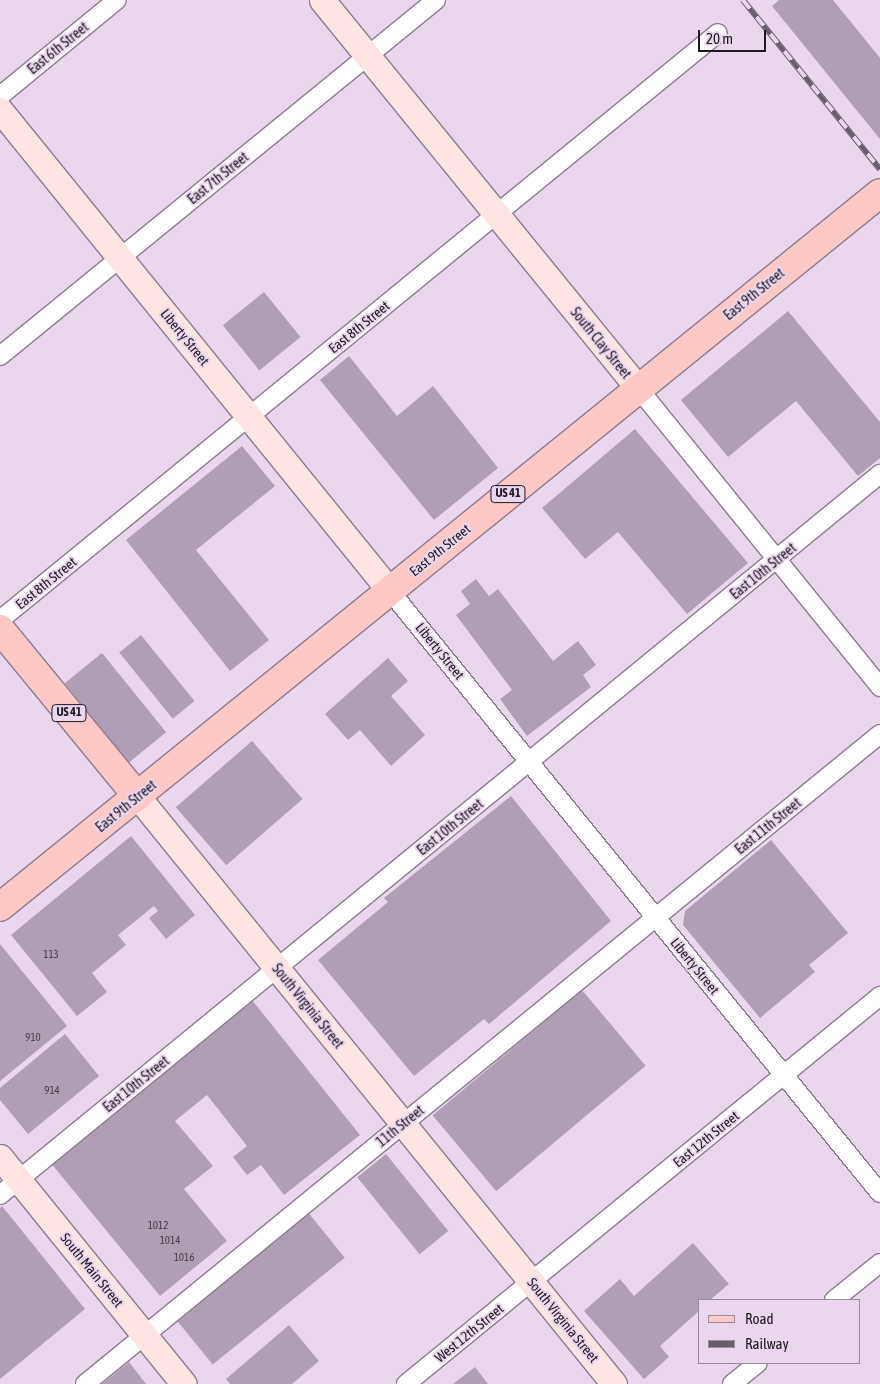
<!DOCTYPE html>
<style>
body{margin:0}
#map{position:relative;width:880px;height:1384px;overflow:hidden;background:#ead7ee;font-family:"Asap Condensed",sans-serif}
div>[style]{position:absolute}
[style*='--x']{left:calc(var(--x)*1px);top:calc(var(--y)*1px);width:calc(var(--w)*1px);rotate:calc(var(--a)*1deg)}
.building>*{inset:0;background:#b09fb4;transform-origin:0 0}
.roads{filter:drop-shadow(1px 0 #8d7c90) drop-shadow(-1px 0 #8d7c90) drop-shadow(0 1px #8d7c90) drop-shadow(0 -1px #8d7c90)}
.street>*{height:18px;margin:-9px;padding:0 9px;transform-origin:9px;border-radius:9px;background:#fff}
.secondary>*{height:25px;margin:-12.5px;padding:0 12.5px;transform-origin:12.5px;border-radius:12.5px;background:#fee4e2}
.primary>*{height:28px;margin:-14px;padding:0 14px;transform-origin:14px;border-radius:14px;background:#fec8c5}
.rail>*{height:5.5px;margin-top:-2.75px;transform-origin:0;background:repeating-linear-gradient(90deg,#ead7ee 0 11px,#685d6b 0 22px);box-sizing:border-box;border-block:1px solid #685d6b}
span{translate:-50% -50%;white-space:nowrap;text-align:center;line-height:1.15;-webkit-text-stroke:4px #ead7ee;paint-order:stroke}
.number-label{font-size:11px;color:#423a45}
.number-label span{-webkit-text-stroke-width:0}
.shield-label span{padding:1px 4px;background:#ead7ee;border:1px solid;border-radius:4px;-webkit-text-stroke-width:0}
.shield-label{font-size:12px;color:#1e1820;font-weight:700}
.street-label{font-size:14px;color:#1e1820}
.legend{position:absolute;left:698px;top:1299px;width:162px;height:65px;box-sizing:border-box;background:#ead7ee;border:1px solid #988b9c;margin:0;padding:6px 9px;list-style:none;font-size:15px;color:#1e1820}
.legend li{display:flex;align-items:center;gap:10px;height:25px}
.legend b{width:25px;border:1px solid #988b9c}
.scale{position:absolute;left:698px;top:30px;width:68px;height:22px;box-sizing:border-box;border:2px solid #1e1820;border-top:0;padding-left:6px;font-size:15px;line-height:18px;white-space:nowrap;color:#1e1820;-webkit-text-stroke:4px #ead7ee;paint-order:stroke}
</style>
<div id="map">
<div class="building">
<i style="clip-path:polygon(779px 0,833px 0,880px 58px,880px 139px,772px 6px)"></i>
<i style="left:264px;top:292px;width:58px;height:53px;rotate:51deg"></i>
<i style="clip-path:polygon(788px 311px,880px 422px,880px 458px,858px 476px,796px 401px,728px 457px,681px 400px)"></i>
<i style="clip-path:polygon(349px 356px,397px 416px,433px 386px,498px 468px,434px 520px,320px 380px)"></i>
<i style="clip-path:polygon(635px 429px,748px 563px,687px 614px,618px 532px,585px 559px,542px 508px)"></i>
<i style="clip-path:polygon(242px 446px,275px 486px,196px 550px,269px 640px,230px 671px,126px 540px)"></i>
<i style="clip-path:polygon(476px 579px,489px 596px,498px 589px,553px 661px,578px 641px,596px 665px,583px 675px,591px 687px,527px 736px,500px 699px,512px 690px,456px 615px,470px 604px,461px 591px)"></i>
<i style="left:141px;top:635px;width:85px;height:28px;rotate:51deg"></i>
<i style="left:102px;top:653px;width:102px;height:48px;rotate:51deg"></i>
<i style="clip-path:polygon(388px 658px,408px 681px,391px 696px,425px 735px,391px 766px,360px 730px,348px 740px,325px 714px)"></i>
<i style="left:252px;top:741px;width:77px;height:101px;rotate:49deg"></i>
<i style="clip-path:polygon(511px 796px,611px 921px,489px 1024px,484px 1019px,414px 1076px,318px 960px,388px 902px,384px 898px)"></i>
<i style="clip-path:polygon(131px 836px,195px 915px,166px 939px,149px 918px,158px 911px,154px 906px,118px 935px,126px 945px,92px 973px,107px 992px,77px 1016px,11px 935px)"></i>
<i style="clip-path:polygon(771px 840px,848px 933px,809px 965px,815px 972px,760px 1018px,683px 925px,685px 911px)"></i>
<i style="clip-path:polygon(0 944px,67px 1026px,0 1081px)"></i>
<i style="left:582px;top:990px;width:99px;height:195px;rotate:50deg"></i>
<i style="clip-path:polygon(252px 1000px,360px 1135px,284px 1195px,261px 1165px,247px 1175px,233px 1157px,247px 1146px,207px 1095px,175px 1121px,213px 1166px,184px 1189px,227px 1241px,160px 1296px,50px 1162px)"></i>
<i style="clip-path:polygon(65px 1034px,99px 1076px,28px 1134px,0 1100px,0 1088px)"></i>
<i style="left:386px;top:1154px;width:99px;height:37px;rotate:51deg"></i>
<i style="clip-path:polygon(2px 1206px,85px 1309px,0 1379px,0 1208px)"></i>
<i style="left:307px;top:1211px;width:60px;height:170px;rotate:51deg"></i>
<i style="clip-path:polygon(693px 1243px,729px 1284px,710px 1300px,699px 1300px,699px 1311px,660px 1346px,669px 1357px,644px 1379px,584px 1311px,620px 1279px,634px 1296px)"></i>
<i style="clip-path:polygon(289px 1325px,319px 1361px,292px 1384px,230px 1384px,226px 1379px)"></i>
<i style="clip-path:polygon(129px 1362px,146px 1384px,102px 1384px)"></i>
<i style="clip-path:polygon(475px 1367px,488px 1384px,453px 1384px)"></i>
</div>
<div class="roads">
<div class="street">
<i style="--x:0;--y:96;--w:151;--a:-39.4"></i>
<i style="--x:0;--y:356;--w:563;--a:-39.23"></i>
<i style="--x:638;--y:388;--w:385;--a:51"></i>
<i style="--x:390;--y:591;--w:776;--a:50.86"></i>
<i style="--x:0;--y:620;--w:927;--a:-39.27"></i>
<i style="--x:0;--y:1195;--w:1138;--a:-39.33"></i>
<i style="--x:834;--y:1300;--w:59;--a:-38.8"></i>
<i style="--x:85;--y:1384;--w:1027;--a:-39.27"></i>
<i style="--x:406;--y:1384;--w:613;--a:-39.3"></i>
<i style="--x:732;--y:1384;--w:33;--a:-39"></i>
</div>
<div class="secondary">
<i style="--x:322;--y:0;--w:500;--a:50.84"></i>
<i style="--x:0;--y:110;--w:619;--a:50.96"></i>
<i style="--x:138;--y:797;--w:756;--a:50.96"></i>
<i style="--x:0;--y:1157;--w:292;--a:51"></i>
</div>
<div class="primary">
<i style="--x:0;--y:629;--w:217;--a:50.6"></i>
<i style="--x:0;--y:907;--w:1133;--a:-39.05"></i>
</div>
</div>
<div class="rail">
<i style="--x:743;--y:0;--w:218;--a:51"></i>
</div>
<div class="number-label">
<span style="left:51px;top:954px">113</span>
<span style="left:33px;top:1037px">910</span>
<span style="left:52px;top:1090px">914</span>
<span style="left:158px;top:1225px">1012</span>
<span style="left:170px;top:1240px">1014</span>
<span style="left:184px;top:1257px">1016</span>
</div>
<div class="shield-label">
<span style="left:508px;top:494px">US 41</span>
<span style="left:69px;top:713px">US 41</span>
</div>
<div class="street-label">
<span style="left:58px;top:48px;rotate:-39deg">East 6th Street</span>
<span style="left:218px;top:178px;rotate:-39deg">East 7th Street</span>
<span style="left:754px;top:294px;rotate:-39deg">East 9th Street</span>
<span style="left:359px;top:327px;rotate:-39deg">East 8th Street</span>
<span style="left:185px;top:337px;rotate:51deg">Liberty Street</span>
<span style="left:601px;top:343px;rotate:51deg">South Clay Street</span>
<span style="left:440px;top:550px;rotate:-39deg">East 9th Street</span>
<span style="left:763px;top:571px;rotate:-39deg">East 10th Street</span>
<span style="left:46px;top:583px;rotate:-39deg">East 8th Street</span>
<span style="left:440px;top:651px;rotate:51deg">Liberty Street</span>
<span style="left:126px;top:806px;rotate:-39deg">East 9th Street</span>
<span style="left:768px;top:826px;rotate:-39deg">East 11th Street</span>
<span style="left:450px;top:827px;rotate:-39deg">East 10th Street</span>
<span style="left:695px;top:966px;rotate:51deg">Liberty Street</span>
<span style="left:308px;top:1006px;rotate:51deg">South Virginia Street</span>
<span style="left:136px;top:1084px;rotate:-39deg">East 10th Street</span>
<span style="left:400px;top:1126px;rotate:-39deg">11th Street</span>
<span style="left:706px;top:1139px;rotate:-39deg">East 12th Street</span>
<span style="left:92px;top:1270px;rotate:51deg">South Main Street</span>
<span style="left:563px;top:1320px;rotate:51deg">South Virginia Street</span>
<span style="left:469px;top:1333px;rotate:-39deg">West 12th Street</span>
</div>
<ul class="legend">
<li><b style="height:6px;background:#fec8c5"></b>Road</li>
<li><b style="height:6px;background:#685d6b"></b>Railway</li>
</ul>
<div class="scale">20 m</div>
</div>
